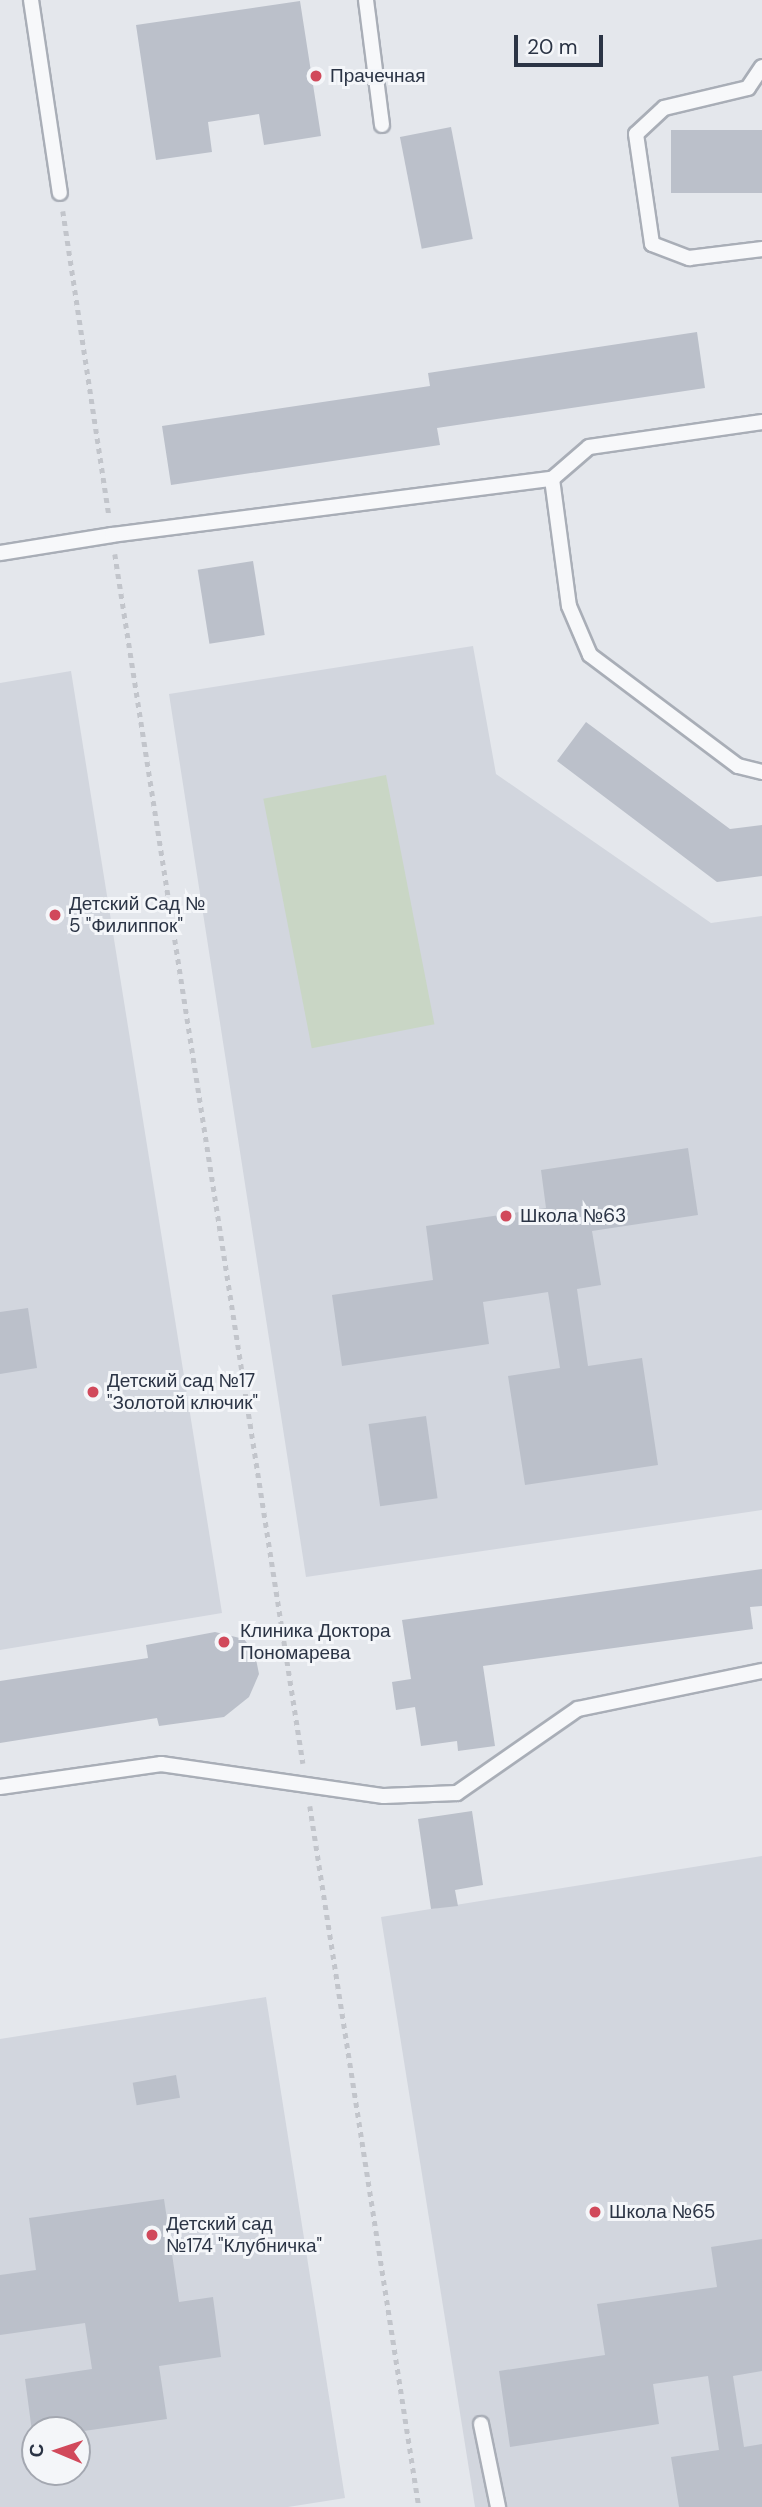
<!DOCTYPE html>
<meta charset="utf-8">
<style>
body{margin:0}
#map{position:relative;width:762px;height:2507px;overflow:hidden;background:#e4e7ec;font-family:"DM Sans",sans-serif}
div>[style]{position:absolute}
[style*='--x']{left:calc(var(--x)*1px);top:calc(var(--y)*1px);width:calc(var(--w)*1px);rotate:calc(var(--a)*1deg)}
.built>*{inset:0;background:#d2d6de}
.green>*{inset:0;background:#c9d6c5;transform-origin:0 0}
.building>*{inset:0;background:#bbc0ca;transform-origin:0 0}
.path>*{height:4.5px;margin-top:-2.25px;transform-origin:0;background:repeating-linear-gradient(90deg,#c2c5cb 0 5px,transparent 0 10px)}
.roads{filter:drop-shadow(2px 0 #a9aeb7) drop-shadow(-2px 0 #a9aeb7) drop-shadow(0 2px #a9aeb7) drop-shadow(0 -2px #a9aeb7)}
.lane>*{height:14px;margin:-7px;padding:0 7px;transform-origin:7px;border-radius:7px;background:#f7f8fa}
.dots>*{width:19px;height:19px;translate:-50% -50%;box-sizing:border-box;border:4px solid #f4f6f9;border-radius:50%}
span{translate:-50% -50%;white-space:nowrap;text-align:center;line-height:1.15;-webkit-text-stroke:6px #f4f6f9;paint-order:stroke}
.poi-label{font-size:19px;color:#2b3445}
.left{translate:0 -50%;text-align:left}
.north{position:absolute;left:21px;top:2416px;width:70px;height:70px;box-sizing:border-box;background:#f4f6f9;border:2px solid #a4a8b1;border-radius:50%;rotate:272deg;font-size:19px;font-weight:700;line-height:28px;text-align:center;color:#2b3445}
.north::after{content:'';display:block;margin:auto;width:24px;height:32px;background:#d1495b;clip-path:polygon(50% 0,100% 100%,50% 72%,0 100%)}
.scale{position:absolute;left:514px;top:35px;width:89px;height:32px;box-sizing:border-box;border:4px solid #2b3445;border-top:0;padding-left:9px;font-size:21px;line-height:24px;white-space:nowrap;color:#2b3445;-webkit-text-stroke:5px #f4f6f9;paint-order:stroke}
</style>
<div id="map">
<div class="built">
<i style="clip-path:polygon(473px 646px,496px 774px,711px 923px,762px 916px,762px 1510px,306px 1577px,169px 694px)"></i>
<i style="clip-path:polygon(71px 671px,222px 1613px,0 1650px,0 683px)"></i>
<i style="clip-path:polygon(762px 1856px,762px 2507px,475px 2507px,381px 1917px)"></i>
<i style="clip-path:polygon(evenodd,266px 1997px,345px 2498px,288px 2507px,0 2507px,0 2039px,266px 1997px,35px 2430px,77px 2430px,77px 2472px,35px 2472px,35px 2430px)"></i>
</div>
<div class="green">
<i style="left:386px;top:775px;width:254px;height:125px;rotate:79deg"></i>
</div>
<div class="building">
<i style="clip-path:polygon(300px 1px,321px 136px,264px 145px,259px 114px,208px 122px,212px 152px,156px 160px,136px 25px)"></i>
<i style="left:451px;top:127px;width:114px;height:52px;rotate:79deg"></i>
<i style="left:762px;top:130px;width:63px;height:91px;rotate:90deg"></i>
<i style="clip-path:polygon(697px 332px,705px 388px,437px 428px,440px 445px,171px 485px,162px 426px,430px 386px,428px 373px)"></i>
<i style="left:253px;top:561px;width:75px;height:56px;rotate:81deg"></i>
<i style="clip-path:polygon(586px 722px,730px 829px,762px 825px,762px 876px,717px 882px,557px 761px)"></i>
<i style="clip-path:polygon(688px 1148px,698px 1215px,592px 1231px,601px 1285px,577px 1289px,588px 1366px,642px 1358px,658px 1465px,525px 1485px,508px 1376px,560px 1368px,548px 1292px,483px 1302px,489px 1344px,342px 1366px,332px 1295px,433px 1280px,426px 1226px,546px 1208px,541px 1170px)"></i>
<i style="clip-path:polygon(28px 1308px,37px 1368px,0 1374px,0 1312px)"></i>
<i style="left:426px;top:1416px;width:83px;height:58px;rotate:82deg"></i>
<i style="clip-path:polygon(762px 1569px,762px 1606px,750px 1607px,753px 1629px,483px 1666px,495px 1746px,458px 1751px,457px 1741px,421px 1746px,415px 1707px,396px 1710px,392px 1682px,411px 1679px,402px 1620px)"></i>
<i style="clip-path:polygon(215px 1632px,244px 1639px,255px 1654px,259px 1674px,249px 1697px,224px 1717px,159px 1726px,157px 1718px,0 1743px,0 1681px,148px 1658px,146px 1645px)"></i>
<i style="clip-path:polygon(472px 1811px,483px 1885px,455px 1890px,458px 1906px,431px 1909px,418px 1819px)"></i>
<i style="left:176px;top:2075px;width:23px;height:44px;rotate:80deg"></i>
<i style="clip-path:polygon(164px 2199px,179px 2302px,213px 2297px,221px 2357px,159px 2366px,167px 2419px,77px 2432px,35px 2430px,33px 2439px,25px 2379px,92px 2369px,85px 2323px,0 2335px,0 2275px,36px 2270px,29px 2218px)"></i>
<i style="clip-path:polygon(762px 2239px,762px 2371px,733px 2376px,744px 2447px,762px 2444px,762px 2507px,679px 2507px,671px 2457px,719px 2450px,708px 2376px,653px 2384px,659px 2424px,510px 2447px,499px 2371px,605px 2355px,597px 2304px,717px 2287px,711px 2247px)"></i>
</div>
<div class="path">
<i style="--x:63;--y:211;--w:306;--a:81.4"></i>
<i style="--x:115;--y:554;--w:1224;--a:81.16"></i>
<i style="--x:310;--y:1806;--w:709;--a:81.16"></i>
</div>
<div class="roads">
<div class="lane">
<i style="--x:31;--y:0;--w:195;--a:81.5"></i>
<i style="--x:366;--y:0;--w:126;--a:82.7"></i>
<i style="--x:762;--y:67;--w:25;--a:124"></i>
<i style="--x:748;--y:88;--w:86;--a:166.6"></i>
<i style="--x:664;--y:108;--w:38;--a:137"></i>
<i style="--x:636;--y:134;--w:111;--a:81.7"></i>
<i style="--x:652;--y:244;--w:40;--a:21"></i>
<i style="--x:689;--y:258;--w:74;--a:-7"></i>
<i style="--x:552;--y:479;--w:128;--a:82.4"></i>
<i style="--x:569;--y:606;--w:53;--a:66.8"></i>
<i style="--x:590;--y:655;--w:185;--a:36.9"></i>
<i style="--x:738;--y:766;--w:25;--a:14"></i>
<i style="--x:0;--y:553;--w:113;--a:-9.1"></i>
<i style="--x:112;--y:535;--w:444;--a:-7.3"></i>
<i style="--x:552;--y:479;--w:49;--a:-40.9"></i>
<i style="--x:589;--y:447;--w:175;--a:-8.2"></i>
<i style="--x:0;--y:1787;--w:163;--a:-8.1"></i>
<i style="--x:161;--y:1764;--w:225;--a:8.2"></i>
<i style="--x:384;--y:1796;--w:73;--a:-2.4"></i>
<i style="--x:457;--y:1793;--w:147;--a:-34.8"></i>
<i style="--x:578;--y:1709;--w:188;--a:-11.7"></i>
<i style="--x:481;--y:2424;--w:85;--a:78.4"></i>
</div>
</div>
<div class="dots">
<i style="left:316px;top:76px;background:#d1495b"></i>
<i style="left:55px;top:915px;background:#d1495b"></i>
<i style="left:506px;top:1216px;background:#d1495b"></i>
<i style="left:93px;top:1392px;background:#d1495b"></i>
<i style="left:224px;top:1642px;background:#d1495b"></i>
<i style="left:595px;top:2212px;background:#d1495b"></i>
<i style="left:152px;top:2235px;background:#d1495b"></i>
</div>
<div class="poi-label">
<span class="left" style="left:330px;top:76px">Прачечная</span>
<span class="left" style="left:69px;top:915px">Детский Сад №<br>5 "Филиппок"</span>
<span class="left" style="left:520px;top:1216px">Школа №63</span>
<span class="left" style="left:107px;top:1392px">Детский сад №17<br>"Золотой ключик"</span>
<span class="left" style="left:240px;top:1642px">Клиника Доктора<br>Пономарева</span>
<span class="left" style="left:609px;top:2212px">Школа №65</span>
<span class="left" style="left:166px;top:2235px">Детский сад<br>№174 "Клубничка"</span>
</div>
<div class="north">С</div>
<div class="scale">20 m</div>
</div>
